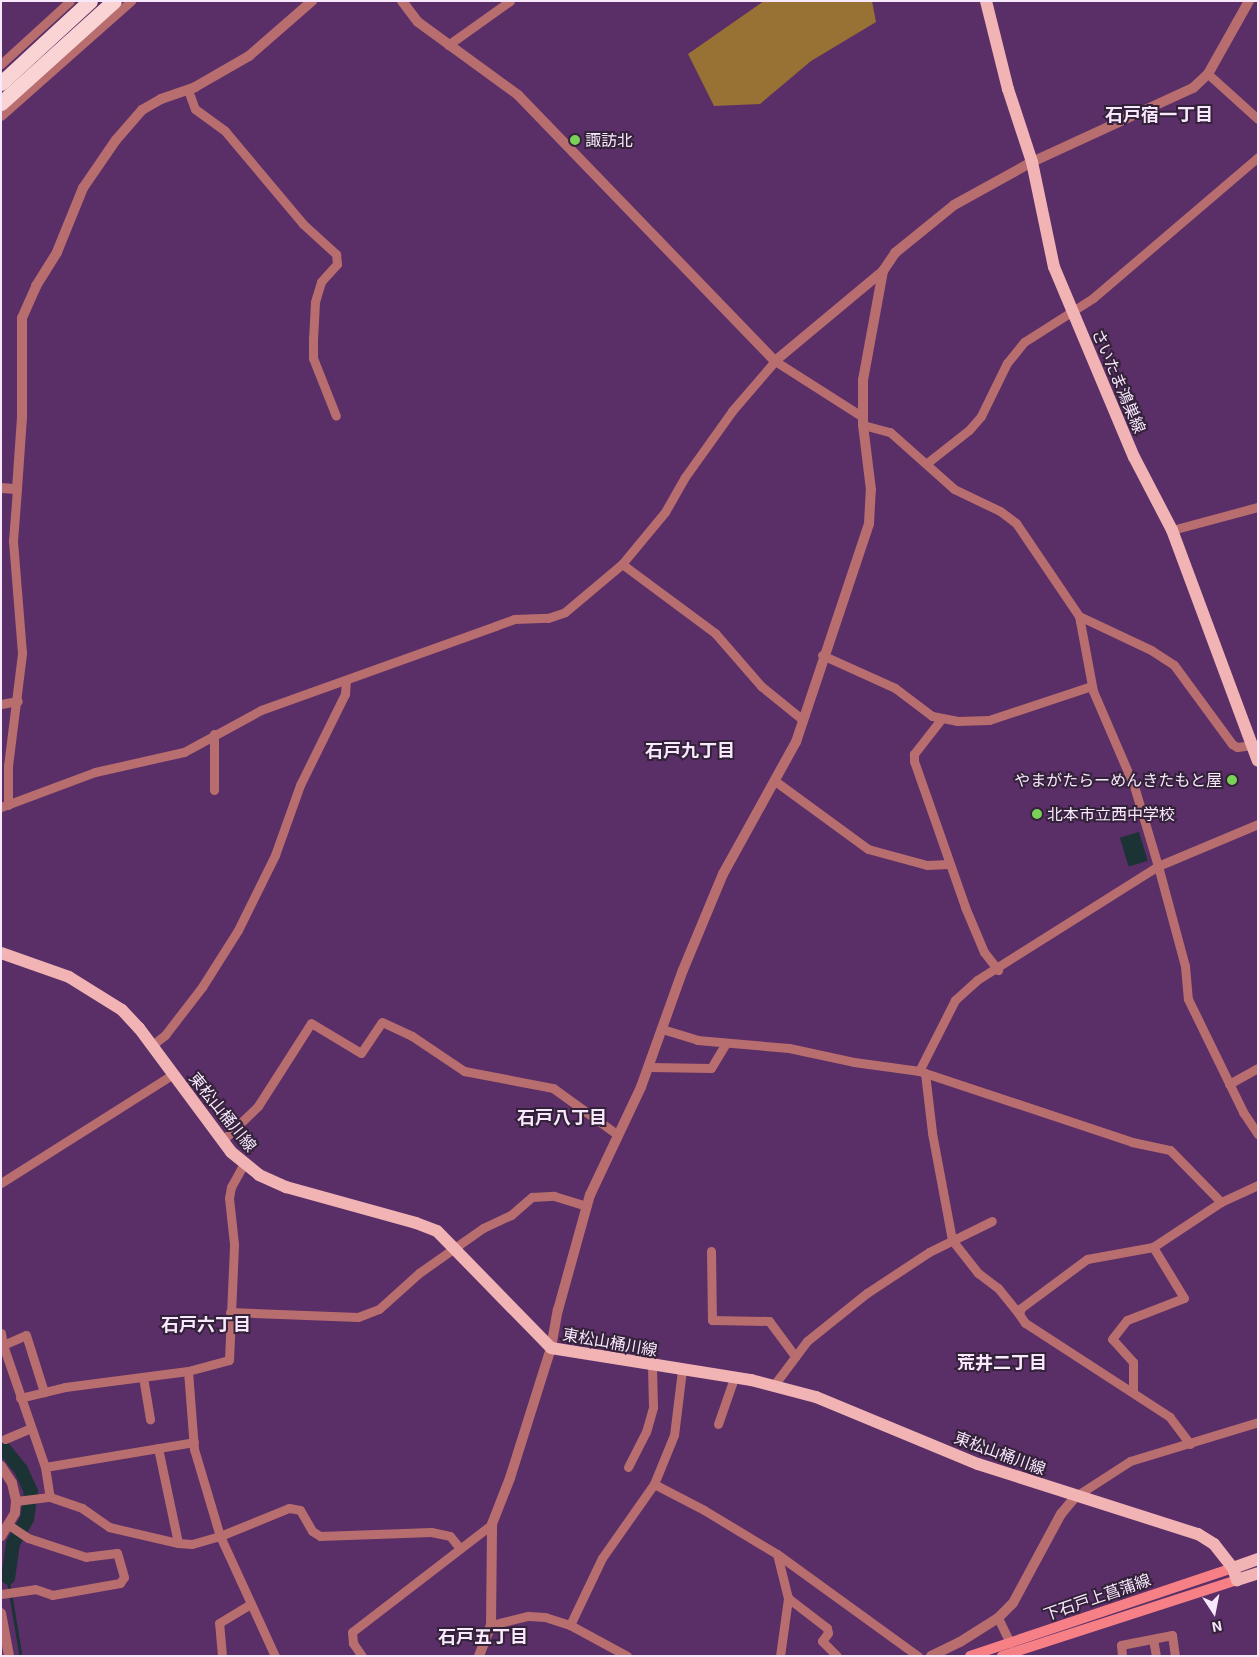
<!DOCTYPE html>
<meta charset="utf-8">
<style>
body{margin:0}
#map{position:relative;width:1259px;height:1657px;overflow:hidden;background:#5a2e66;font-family:"Exo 2","Noto Sans JP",sans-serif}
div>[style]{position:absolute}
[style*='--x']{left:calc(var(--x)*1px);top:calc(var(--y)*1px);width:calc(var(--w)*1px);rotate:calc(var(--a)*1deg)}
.forest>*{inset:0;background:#977234}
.water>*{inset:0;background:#1b3334;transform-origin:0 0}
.stream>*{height:2.5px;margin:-1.25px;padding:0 1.25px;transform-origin:1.25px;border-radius:1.25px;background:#1b3334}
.river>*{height:14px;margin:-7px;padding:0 7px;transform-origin:7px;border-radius:7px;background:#1b3334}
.minor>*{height:9px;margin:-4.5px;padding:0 4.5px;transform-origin:4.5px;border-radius:4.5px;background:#b86d6f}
.tertiary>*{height:10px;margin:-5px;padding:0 5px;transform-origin:5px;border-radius:5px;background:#b86d6f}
.secondary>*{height:10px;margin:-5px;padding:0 5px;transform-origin:5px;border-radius:5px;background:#f78086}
.primary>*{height:12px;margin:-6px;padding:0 6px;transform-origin:6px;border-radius:6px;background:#f1b3b4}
.motorway>*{height:15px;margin:-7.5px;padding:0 7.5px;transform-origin:7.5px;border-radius:7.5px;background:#fad4d4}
.dots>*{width:14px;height:14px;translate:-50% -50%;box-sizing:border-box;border:2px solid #34213a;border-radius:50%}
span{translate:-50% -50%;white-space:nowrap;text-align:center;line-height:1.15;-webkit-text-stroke:4px #34213a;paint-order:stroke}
.poi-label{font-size:16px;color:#f7e8fc}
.left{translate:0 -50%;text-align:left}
.right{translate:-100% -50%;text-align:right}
.street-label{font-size:16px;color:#f7e8fc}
.neighbourhood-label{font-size:18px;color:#f7e8fc;font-weight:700}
.frame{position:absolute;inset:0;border:2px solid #f7e8fc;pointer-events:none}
.north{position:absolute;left:1189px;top:1587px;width:50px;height:50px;-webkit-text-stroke:4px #34213a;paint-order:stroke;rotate:169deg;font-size:14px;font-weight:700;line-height:20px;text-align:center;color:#f7e8fc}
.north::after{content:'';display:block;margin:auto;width:18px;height:22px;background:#f7e8fc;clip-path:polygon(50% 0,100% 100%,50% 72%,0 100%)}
</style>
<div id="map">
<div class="forest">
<i style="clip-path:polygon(764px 1px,872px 1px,876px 22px,811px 61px,760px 104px,714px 106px,688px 54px)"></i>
</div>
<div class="water">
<i style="left:1139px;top:832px;width:30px;height:20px;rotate:73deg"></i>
</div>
<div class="stream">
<i style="--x:1;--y:1579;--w:7;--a:-8"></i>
<i style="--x:8;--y:1578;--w:12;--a:81"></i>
<i style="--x:11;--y:1596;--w:61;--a:80.5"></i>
</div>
<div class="river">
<i style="--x:1;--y:1445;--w:32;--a:51"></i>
<i style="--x:21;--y:1470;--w:23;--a:65"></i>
<i style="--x:31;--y:1491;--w:28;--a:98"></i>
<i style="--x:27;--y:1519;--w:28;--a:120"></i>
<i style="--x:13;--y:1543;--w:35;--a:98"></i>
</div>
<div class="minor">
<i style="--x:448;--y:45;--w:76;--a:-35.4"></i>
<i style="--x:1;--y:64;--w:93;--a:-42.4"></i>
<i style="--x:1208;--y:74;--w:67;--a:42"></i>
<i style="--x:188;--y:90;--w:20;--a:70"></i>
<i style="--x:195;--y:109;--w:37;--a:36"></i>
<i style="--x:225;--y:131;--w:121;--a:50"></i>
<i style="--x:303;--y:224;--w:45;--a:42.3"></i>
<i style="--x:336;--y:254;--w:10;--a:84"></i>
<i style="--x:337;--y:264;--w:24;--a:132"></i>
<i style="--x:321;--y:282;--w:21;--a:107"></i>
<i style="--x:315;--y:302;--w:36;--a:93"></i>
<i style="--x:313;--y:338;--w:20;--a:90"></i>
<i style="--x:313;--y:358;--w:62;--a:68.4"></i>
<i style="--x:1;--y:116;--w:174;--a:-41.5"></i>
<i style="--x:863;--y:425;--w:28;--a:15"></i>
<i style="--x:890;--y:432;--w:86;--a:41.7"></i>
<i style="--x:954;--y:489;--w:51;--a:25.6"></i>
<i style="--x:1000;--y:511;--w:20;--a:37"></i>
<i style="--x:1016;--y:523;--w:112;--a:55.9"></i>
<i style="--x:1079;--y:616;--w:76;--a:79.4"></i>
<i style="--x:1093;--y:691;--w:103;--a:66.7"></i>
<i style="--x:1134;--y:786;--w:84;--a:73.3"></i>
<i style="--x:1158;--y:866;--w:104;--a:74.9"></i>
<i style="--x:1185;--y:966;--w:33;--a:85"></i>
<i style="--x:1188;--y:999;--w:126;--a:64"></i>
<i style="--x:1243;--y:1112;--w:27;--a:56"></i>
<i style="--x:927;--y:463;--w:53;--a:-38.2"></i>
<i style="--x:969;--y:430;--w:18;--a:-49"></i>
<i style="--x:981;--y:416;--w:59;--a:-63.9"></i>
<i style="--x:1007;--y:363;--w:27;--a:-51"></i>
<i style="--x:1024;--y:342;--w:82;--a:-32.5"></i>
<i style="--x:1093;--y:298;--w:217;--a:-40.5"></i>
<i style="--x:1172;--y:530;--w:89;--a:-15"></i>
<i style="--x:622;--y:564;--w:116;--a:36.6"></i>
<i style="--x:715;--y:633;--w:70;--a:49"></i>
<i style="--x:761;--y:686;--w:54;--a:39"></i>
<i style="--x:1079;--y:616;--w:80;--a:25.3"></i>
<i style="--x:1151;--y:650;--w:27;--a:33"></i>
<i style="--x:1174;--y:665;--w:98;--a:53.7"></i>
<i style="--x:1232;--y:744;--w:6;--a:31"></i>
<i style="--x:1237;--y:747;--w:16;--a:-7"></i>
<i style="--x:822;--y:655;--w:80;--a:24.3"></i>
<i style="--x:895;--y:688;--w:46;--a:37.1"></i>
<i style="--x:932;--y:716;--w:25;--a:11"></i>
<i style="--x:957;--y:721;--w:32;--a:-2"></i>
<i style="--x:989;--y:720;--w:108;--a:-18.3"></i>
<i style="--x:1;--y:704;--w:17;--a:-10"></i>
<i style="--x:942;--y:718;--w:46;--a:127.9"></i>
<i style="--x:914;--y:754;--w:7;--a:90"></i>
<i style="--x:914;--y:761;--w:155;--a:70.7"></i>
<i style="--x:965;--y:907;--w:49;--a:67.1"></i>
<i style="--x:984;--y:952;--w:23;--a:52"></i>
<i style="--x:775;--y:781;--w:115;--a:36.2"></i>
<i style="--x:868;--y:849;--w:61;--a:15.2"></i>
<i style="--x:927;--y:865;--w:21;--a:-3"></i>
<i style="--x:214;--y:790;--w:56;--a:-90"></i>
<i style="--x:8;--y:805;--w:39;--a:-90"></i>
<i style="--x:8;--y:766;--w:114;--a:-82.9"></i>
<i style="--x:22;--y:653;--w:112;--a:-94.6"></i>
<i style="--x:13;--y:541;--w:52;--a:-85.6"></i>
<i style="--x:1;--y:807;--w:100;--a:-20.4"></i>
<i style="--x:95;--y:772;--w:91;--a:-12.7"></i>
<i style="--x:184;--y:752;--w:88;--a:-28.6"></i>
<i style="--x:261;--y:710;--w:249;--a:-19.7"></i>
<i style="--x:495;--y:626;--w:20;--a:-20"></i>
<i style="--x:514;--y:619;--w:34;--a:-2"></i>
<i style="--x:548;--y:618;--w:18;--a:-19"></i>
<i style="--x:565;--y:612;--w:75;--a:-40.1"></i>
<i style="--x:622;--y:564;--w:67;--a:-50.4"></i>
<i style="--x:665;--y:512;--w:40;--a:-60.3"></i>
<i style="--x:685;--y:477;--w:81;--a:-54.5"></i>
<i style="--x:732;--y:411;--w:66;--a:-49.3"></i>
<i style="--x:775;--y:361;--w:104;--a:32.5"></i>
<i style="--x:662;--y:1029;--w:37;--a:17"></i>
<i style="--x:697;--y:1040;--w:92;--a:5"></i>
<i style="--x:789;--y:1048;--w:66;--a:12.2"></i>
<i style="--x:854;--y:1062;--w:66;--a:7.9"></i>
<i style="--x:919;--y:1071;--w:225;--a:18.4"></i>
<i style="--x:1132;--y:1142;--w:39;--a:12"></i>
<i style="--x:1170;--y:1150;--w:73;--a:45.6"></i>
<i style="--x:151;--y:1046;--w:18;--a:-38"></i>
<i style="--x:165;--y:1035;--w:61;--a:-52.4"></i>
<i style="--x:202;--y:987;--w:67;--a:-57.7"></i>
<i style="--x:238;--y:930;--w:84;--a:-63.7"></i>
<i style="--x:275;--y:855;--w:74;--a:-70.3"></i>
<i style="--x:300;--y:785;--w:102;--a:-63.7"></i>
<i style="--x:345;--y:694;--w:14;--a:-86"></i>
<i style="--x:649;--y:1067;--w:62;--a:0.9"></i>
<i style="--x:711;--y:1068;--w:27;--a:-59"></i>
<i style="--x:919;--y:1071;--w:80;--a:-63.1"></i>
<i style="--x:955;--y:1000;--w:30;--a:-42"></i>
<i style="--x:977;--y:980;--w:214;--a:-32.2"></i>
<i style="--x:1158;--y:866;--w:108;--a:-22.8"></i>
<i style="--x:925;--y:1073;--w:60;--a:83.3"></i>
<i style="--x:932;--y:1133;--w:109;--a:79.4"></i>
<i style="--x:952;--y:1240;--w:42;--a:51.8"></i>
<i style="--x:978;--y:1273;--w:25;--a:37"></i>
<i style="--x:998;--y:1288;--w:33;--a:51"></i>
<i style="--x:1229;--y:1084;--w:33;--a:-29"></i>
<i style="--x:222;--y:1141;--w:50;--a:-44.2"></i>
<i style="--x:258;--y:1106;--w:98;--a:-57.4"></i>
<i style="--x:311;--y:1023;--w:58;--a:31"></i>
<i style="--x:361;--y:1053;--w:37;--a:-56"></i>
<i style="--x:382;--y:1022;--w:33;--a:25"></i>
<i style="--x:412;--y:1036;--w:63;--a:33.9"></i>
<i style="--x:464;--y:1071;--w:91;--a:10.8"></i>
<i style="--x:553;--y:1088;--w:80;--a:35.9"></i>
<i style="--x:1;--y:1183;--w:202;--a:-32.3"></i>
<i style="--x:711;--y:1251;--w:69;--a:89.2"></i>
<i style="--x:712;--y:1320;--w:57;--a:1"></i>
<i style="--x:769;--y:1321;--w:44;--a:53.4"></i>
<i style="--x:230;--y:1312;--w:128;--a:2.2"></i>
<i style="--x:358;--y:1317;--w:22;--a:-21"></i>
<i style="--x:379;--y:1309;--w:54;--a:-42"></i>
<i style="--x:419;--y:1273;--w:78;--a:-35.1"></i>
<i style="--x:483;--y:1228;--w:31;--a:-25"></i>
<i style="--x:511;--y:1215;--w:28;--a:-41"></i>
<i style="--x:532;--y:1197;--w:22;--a:-3"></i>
<i style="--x:554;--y:1196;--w:34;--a:17"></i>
<i style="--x:1;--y:1333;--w:12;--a:81"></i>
<i style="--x:3;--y:1345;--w:129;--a:71"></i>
<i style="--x:45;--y:1467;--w:30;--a:81"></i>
<i style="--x:1;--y:1346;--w:27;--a:-24"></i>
<i style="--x:26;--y:1335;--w:60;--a:72.5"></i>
<i style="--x:682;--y:1370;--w:65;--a:97"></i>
<i style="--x:674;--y:1435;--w:53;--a:112.2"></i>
<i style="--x:654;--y:1484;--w:56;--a:27.5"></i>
<i style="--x:704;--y:1510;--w:85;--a:31.1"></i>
<i style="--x:777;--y:1554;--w:174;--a:35.9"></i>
<i style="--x:188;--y:1371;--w:78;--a:85.6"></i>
<i style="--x:194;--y:1449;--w:91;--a:73.4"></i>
<i style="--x:220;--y:1536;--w:132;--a:65.4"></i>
<i style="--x:143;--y:1377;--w:43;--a:80.5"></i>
<i style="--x:774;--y:1385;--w:55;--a:-53.1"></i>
<i style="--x:807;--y:1341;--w:77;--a:-38.7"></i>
<i style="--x:867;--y:1293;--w:74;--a:-33.5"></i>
<i style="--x:929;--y:1252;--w:70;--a:-26.2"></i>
<i style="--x:1133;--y:1392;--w:30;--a:-90"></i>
<i style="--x:1133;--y:1362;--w:31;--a:-132"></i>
<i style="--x:1112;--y:1339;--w:24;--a:-52"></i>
<i style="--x:1127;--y:1320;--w:61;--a:-21.1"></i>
<i style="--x:1184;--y:1298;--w:60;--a:-121.3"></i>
<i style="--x:20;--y:1398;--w:46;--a:-13.7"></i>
<i style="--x:65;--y:1387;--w:124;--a:-7.4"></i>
<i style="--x:188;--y:1371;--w:42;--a:-15"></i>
<i style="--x:229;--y:1360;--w:116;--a:-87.5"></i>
<i style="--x:234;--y:1244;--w:46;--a:-96.2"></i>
<i style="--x:229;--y:1198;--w:11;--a:-80"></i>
<i style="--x:231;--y:1187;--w:26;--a:-61"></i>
<i style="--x:718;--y:1424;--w:49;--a:-70.8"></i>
<i style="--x:5;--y:1439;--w:28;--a:-23"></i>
<i style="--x:1190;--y:1444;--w:34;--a:-127"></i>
<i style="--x:1170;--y:1417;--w:173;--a:-147"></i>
<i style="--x:1025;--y:1323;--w:11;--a:-124"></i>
<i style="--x:1019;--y:1314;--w:6;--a:-72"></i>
<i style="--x:1021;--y:1308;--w:82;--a:-36.6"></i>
<i style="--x:1087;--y:1259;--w:67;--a:-10.3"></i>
<i style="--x:1153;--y:1247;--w:82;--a:-33.5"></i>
<i style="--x:1221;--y:1202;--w:41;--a:-24.7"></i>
<i style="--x:158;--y:1448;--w:97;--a:78.1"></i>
<i style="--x:45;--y:1467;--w:151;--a:-9.5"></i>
<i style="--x:628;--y:1467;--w:39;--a:-63"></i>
<i style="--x:646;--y:1432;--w:26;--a:-74"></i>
<i style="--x:653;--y:1407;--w:41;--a:-91.4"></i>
<i style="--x:1076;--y:1496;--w:64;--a:-32.9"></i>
<i style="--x:1130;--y:1461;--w:134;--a:-16.9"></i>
<i style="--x:16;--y:1501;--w:34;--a:-7"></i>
<i style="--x:50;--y:1497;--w:34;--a:19"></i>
<i style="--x:82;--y:1508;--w:33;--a:35"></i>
<i style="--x:109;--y:1527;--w:71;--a:13.1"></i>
<i style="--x:178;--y:1543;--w:14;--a:4"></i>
<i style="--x:192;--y:1544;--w:29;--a:-16"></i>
<i style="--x:220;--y:1536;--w:74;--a:-22.1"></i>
<i style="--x:289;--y:1508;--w:11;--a:10"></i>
<i style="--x:300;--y:1510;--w:24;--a:60"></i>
<i style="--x:312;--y:1531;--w:9;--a:32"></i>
<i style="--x:320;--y:1536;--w:111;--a:-2.1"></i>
<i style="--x:431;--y:1532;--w:19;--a:12"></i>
<i style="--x:450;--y:1536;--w:14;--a:51"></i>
<i style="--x:777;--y:1554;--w:45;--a:76"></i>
<i style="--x:788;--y:1598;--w:49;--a:37.6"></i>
<i style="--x:827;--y:1628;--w:5;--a:79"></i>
<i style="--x:828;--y:1633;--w:10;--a:127"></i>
<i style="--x:822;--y:1641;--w:21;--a:45"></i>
<i style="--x:1;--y:1594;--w:34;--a:-8"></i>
<i style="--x:35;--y:1589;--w:18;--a:19"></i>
<i style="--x:52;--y:1595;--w:69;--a:-10"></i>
<i style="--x:120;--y:1583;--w:7;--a:-56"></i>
<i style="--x:124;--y:1577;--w:25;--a:-106"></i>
<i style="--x:117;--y:1553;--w:31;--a:173"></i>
<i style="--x:86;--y:1557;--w:61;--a:-161.9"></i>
<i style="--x:28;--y:1538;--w:23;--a:-146"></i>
<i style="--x:998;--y:1618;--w:28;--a:64"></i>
<i style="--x:491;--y:1625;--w:38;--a:-14"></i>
<i style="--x:528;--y:1616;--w:17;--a:3"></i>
<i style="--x:545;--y:1617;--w:26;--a:18"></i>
<i style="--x:570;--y:1625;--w:65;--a:28.5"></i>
<i style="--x:570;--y:1625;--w:74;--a:-64.5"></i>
<i style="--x:602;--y:1558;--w:90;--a:-54.9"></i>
<i style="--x:1153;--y:1639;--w:17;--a:80"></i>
<i style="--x:222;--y:1656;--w:33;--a:-95"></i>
<i style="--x:219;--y:1623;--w:37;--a:-31"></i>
<i style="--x:362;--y:1656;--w:16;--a:-125"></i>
<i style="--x:353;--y:1643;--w:11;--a:-95"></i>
<i style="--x:352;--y:1632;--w:177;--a:-37.6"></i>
<i style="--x:780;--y:1656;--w:59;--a:-82.1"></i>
<i style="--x:1122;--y:1656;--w:11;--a:-95"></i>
<i style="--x:1121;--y:1645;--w:52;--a:-11.1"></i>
<i style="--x:1172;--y:1635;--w:21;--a:82"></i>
</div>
<div class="tertiary">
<i style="--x:402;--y:1;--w:26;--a:53"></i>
<i style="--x:418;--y:22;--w:124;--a:36.1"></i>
<i style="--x:518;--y:95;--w:370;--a:46"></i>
<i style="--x:775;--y:361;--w:141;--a:-39.8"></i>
<i style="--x:1;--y:488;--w:16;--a:4"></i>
<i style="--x:17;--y:489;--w:71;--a:-86"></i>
<i style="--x:22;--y:418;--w:100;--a:-90"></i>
<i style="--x:22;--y:318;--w:35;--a:-66"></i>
<i style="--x:36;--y:286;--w:40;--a:-58"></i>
<i style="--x:57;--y:252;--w:69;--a:-67.9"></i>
<i style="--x:83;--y:188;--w:58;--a:-55.5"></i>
<i style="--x:116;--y:140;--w:40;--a:-49"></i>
<i style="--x:142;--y:110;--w:22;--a:-30"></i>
<i style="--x:161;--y:99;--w:36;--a:-19"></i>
<i style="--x:195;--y:87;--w:62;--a:-29.9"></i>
<i style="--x:249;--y:56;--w:84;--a:-41.1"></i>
<i style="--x:1;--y:1466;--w:20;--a:57"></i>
<i style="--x:12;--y:1483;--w:18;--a:77"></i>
<i style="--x:16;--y:1501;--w:12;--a:95"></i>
<i style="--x:15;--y:1513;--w:27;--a:121"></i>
<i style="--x:1;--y:1613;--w:44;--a:79.5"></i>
<i style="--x:479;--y:1656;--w:33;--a:-69"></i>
<i style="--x:491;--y:1625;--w:101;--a:-89.4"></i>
<i style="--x:492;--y:1524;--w:49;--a:-68.6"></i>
<i style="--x:510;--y:1478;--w:136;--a:-72.5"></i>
<i style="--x:551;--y:1348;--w:39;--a:-80"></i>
<i style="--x:558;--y:1310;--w:119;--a:-74.5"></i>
<i style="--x:590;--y:1195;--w:119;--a:-64.7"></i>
<i style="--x:641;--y:1087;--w:124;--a:-70.3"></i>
<i style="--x:683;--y:970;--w:104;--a:-67.4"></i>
<i style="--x:723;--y:874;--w:151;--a:-61.1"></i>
<i style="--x:796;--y:742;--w:230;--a:-71.5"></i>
<i style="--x:869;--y:524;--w:34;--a:-87"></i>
<i style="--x:871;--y:490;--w:65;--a:-97"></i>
<i style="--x:863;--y:425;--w:45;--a:-90"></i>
<i style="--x:863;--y:380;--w:111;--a:-79.6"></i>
<i style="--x:883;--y:271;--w:22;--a:-56"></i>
<i style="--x:895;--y:253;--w:76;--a:-39.1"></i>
<i style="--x:954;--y:205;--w:89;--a:-28.9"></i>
<i style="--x:1032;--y:162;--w:177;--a:-24.7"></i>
<i style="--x:1193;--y:88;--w:21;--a:-43"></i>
<i style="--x:1208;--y:74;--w:84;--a:-60.7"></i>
<i style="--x:931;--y:1656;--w:32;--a:-26"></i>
<i style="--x:960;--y:1642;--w:45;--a:-32.3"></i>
<i style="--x:998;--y:1618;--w:21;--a:-45"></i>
<i style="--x:1013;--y:1603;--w:101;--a:-61.7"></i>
<i style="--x:1061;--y:1514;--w:23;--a:-50"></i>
</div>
<div class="secondary">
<i style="--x:970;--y:1656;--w:277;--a:-18.5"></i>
<i style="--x:1002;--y:1656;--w:247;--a:-17.9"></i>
</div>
<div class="primary">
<i style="--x:986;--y:1;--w:91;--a:76"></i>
<i style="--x:1008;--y:89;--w:77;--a:71.8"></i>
<i style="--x:1032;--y:162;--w:107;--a:78.2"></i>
<i style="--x:1054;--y:267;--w:206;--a:67.2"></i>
<i style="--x:1134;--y:457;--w:82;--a:62.5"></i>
<i style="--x:1172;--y:530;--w:246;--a:69.6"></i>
<i style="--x:1;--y:953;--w:72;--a:19.4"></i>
<i style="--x:69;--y:977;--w:62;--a:31.9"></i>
<i style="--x:122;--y:1010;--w:25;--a:47"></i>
<i style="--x:139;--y:1028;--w:154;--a:53.4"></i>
<i style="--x:231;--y:1152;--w:36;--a:39"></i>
<i style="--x:259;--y:1175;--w:30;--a:24"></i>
<i style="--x:286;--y:1187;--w:135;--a:15.5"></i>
<i style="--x:416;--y:1223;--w:22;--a:21"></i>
<i style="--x:437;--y:1231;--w:163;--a:45.7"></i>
<i style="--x:551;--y:1348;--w:203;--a:9.1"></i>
<i style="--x:751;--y:1380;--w:67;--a:14.7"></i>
<i style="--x:816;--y:1397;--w:175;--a:22.5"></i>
<i style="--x:978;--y:1464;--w:231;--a:17.7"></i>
<i style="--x:1198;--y:1534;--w:19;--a:32"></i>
<i style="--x:1214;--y:1544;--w:31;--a:52"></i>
<i style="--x:1233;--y:1568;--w:13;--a:72"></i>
<i style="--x:1237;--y:1580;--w:22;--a:-18"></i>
<i style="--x:1233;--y:1568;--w:27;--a:-20"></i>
</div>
<div class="motorway">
<i style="--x:1;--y:83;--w:121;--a:-42.7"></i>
<i style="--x:1;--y:103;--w:152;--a:-42.1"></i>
</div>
<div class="dots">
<i style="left:575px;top:140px;background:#79d158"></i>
<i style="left:1232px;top:780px;background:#79d158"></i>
<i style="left:1037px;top:814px;background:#79d158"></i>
</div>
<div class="poi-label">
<span class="left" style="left:585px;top:140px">諏訪北</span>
<span class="right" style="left:1222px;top:780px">やまがたらーめんきたもと屋</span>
<span class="left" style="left:1047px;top:814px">北本市立西中学校</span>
</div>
<div class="street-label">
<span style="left:1119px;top:381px;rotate:67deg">さいたま鴻巣線</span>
<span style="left:223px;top:1112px;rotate:51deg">東松山桶川線</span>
<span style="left:610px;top:1342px;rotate:10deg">東松山桶川線</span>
<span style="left:1000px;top:1453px;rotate:20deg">東松山桶川線</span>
<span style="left:1097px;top:1597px;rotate:-19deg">下石戸上菖蒲線</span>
</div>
<div class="neighbourhood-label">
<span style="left:1159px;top:114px">石戸宿一丁目</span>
<span style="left:690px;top:750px">石戸九丁目</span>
<span style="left:562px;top:1117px">石戸八丁目</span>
<span style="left:206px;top:1324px">石戸六丁目</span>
<span style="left:1002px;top:1362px">荒井二丁目</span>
<span style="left:483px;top:1636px">石戸五丁目</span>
</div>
<div class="frame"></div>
<div class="north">N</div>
</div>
